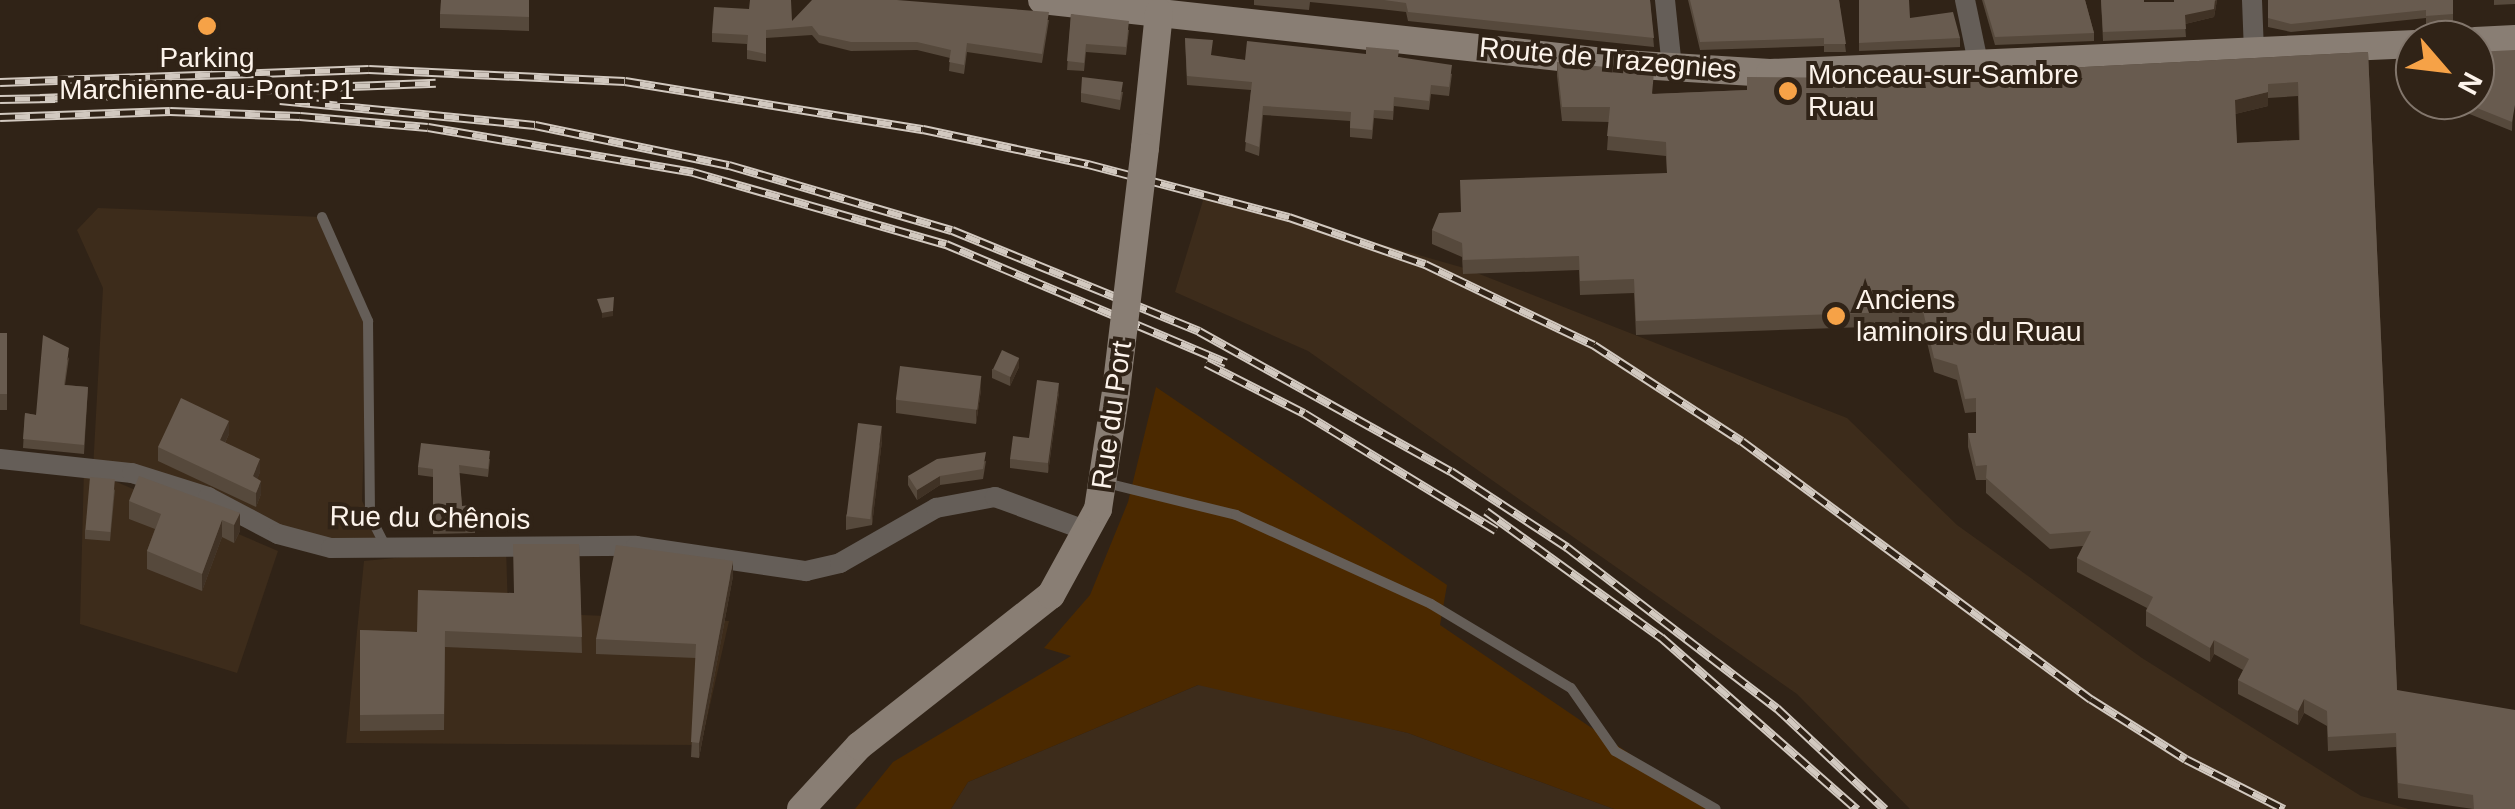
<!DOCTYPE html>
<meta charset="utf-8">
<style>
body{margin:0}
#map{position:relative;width:2515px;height:809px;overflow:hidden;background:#302317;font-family:Helvetica,sans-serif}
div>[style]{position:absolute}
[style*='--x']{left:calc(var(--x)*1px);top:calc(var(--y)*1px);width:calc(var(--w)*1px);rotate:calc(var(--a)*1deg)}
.built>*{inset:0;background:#3d2c1b}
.green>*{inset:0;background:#4b2900}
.lane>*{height:10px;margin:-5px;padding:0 5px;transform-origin:5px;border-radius:5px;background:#655e58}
.street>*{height:20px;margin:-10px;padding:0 10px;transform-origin:10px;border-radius:10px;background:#655e58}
.secondary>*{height:28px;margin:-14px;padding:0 14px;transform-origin:14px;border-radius:14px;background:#897e74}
.rail>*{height:9px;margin-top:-4.5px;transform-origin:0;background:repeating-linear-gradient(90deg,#302317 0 15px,#d2c9c0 0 30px);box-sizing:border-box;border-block:2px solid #d2c9c0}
.secondary-bridge>*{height:28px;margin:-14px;padding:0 14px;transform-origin:14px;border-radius:14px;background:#897e74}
.wall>*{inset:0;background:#56493c;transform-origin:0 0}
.shaded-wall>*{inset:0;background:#403225}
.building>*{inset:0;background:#685b4f;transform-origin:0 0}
.dots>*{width:28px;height:28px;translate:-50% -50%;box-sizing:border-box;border:5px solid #302317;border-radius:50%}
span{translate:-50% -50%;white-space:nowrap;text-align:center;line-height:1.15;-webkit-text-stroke:8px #302317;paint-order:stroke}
.poi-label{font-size:28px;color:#fcf3eb}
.left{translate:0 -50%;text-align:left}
.street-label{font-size:28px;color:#fcf3eb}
.north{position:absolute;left:2395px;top:20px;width:100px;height:100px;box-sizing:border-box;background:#302317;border:2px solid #82766c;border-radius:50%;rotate:118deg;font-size:28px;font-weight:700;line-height:40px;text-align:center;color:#fcf3eb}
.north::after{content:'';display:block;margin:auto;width:35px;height:45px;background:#f6a247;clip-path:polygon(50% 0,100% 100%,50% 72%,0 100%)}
</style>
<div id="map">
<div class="built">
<i style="clip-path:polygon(1205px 194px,1464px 268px,1847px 418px,1957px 525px,2142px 658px,2361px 796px,2409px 809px,1910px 809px,1797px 694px,1308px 351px,1175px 292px)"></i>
<i style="clip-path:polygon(98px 208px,322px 217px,368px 321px,362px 501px,386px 548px,286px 536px,93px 469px,103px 288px,77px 230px)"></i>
<i style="clip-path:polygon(84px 468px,278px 551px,237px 673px,80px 624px)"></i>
<i style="clip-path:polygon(506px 547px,508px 612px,729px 621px,701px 745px,346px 743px,364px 561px)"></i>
<i style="clip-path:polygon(1203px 683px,1408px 733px,1614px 809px,951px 809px,968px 782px)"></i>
</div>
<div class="green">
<i style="clip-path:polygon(1156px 387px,1447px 585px,1440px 625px,1711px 809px,1614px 809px,1408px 733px,1198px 685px,968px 782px,951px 809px,855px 809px,893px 762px,1071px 656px,1044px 648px,1090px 595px,1128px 502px)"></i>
</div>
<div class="lane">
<i style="--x:322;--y:217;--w:114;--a:66.1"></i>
<i style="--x:368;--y:321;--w:195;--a:89.4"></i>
<i style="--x:370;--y:516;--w:36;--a:63"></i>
<i style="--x:1106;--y:483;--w:134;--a:13.8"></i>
<i style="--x:1236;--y:515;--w:214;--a:24.5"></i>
<i style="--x:1431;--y:604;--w:163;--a:31"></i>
<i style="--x:1571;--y:688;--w:77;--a:55.1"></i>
<i style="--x:1615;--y:751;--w:116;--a:29.9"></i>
</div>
<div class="street">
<i style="--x:1665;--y:0;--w:68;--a:84.1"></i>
<i style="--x:1965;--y:0;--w:68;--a:78.2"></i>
<i style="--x:2252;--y:0;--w:52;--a:87.8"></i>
<i style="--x:0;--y:459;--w:133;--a:6.1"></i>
<i style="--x:132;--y:473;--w:80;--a:17.5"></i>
<i style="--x:208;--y:497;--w:79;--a:27.9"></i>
<i style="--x:278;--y:534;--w:55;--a:14.8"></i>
<i style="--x:331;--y:548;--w:305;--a:-0.4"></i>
<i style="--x:636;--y:546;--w:172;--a:8.4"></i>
<i style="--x:806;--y:571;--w:35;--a:-13"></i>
<i style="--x:840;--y:563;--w:111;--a:-29.8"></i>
<i style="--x:936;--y:508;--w:60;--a:-10.6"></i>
<i style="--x:995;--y:497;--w:101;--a:20.2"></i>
</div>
<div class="secondary">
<i style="--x:1042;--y:0;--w:585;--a:6.29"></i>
<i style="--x:1623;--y:64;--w:147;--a:3.5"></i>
<i style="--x:1770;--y:73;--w:646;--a:-2.57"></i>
<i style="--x:2475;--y:41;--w:40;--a:-2.9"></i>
<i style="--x:1145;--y:148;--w:136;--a:-84.1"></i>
<i style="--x:801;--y:809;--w:86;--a:-47.4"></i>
<i style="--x:859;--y:746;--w:244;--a:-38.2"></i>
<i style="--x:1051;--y:595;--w:98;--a:-61.3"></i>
<i style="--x:1098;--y:509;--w:119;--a:-81.3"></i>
</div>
<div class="rail">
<i style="--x:0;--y:82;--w:369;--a:-2"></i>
<i style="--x:369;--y:69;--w:256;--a:2.7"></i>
<i style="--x:625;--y:81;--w:302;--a:9.2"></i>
<i style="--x:923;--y:129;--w:169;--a:12"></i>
<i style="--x:1088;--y:164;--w:208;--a:14.8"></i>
<i style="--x:1289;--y:217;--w:144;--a:19.1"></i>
<i style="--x:1425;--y:264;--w:187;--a:25.6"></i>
<i style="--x:1594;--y:345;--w:176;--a:33"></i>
<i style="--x:1742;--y:441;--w:434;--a:36.5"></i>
<i style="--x:2091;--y:699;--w:112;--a:32.3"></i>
<i style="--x:2186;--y:759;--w:110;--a:27"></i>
<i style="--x:40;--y:98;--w:396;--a:-2.2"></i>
<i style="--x:0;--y:99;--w:55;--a:-1"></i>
<i style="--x:280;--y:100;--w:256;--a:5.6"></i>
<i style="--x:535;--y:125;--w:198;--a:11.7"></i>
<i style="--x:729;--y:165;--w:232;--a:16.3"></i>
<i style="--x:952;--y:230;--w:267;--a:22.2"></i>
<i style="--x:1199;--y:331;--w:288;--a:29.1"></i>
<i style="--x:1451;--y:471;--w:139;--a:33.2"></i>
<i style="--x:1567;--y:547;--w:265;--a:37.5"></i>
<i style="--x:1777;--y:708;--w:148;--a:43.1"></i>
<i style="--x:0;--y:117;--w:170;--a:-2"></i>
<i style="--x:170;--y:111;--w:130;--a:2.2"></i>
<i style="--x:300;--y:116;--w:128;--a:4.9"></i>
<i style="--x:428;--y:127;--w:269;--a:9.6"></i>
<i style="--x:693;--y:172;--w:263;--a:15.9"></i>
<i style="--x:946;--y:244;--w:304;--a:22.9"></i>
<i style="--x:1206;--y:363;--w:110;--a:27"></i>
<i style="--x:1304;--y:413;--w:225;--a:31.4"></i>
<i style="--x:1486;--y:511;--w:216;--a:35.8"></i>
<i style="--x:1661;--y:637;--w:261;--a:41.3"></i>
</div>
<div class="secondary-bridge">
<i style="--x:1116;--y:391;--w:245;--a:-83.2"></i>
</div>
<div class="wall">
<i style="clip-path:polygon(529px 0,529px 31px,440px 28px,440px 14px)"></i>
<i style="clip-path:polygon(1254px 0,1650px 0,1654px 47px,1408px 21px,1406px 12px,1380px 9px,1310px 2px,1309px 10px,1254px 5px)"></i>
<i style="clip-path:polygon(1688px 0,1839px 0,1846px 52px,1824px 52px,1824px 46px,1700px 50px)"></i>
<i style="clip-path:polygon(1859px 0,1910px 18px,1960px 38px,1960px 47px,1859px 51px)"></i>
<i style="clip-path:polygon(1982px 0,2085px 0,2094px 33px,2094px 41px,1995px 45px)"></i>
<i style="clip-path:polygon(2101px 0,2144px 2px,2174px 2px,2174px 0,2217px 0,2214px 17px,2185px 24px,2186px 37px,2103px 41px)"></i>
<i style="clip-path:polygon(2268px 0,2453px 0,2453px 22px,2426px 24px,2426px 18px,2291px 32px,2268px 27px)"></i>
<i style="clip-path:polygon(2494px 0,2515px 0,2515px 4px,2494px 5px)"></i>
<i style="clip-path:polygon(1071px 14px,1129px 30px,1126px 55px,1086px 52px,1084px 71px,1067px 70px)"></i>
<i style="clip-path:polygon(1049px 20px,1042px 63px,967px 52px,964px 74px,949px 71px,950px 58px,917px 50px,851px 51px,819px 43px,812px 35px,766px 38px,766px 62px,747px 59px,747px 44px,712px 42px,712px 33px,792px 21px)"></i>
<i style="clip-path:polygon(1185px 38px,1212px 56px,1245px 60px,1399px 57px,1452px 74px,1449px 96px,1431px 94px,1429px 110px,1394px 106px,1393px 120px,1374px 118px,1372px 139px,1350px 137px,1350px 121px,1263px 115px,1259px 156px,1245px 151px,1251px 90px,1187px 85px)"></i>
<i style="clip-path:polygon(2515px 50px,2512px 131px,2467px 113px,2468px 102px,2459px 102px,2459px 100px,2475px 100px)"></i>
<i style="clip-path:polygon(evenodd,2368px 52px,2397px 690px,2515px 809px,2473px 809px,2398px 798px,2396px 747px,2328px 751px,2327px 726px,2304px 713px,2298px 725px,2238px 694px,2238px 680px,2243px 670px,2214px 654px,2210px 662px,2146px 626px,2146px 611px,2147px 608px,2077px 572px,2077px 558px,2083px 546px,2050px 549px,1986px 493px,1986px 480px,1976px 480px,1968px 447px,1968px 433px,1976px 433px,1976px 412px,1965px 413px,1957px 380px,1934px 372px,1923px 325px,1636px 335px,1634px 293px,1580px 295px,1579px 270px,1463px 274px,1462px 257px,1432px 244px,1432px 230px,1460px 212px,1667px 173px,1666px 156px,1607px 150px,1609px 122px,1562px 121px,1557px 76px,1557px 62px,1654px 94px,1747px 90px,1874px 78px,2368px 52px,2298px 96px,2299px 140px,2237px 143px,2235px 114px,2268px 106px,2268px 98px,2298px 96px)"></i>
<i style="clip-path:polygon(1123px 92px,1120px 110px,1081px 102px,1081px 93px)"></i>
<i style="left:0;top:333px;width:7px;height:77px"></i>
<i style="clip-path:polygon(69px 357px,65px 385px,88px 387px,84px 454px,23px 448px,25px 413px,36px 415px)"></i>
<i style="clip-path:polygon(1019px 367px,1010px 386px,992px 378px,992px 369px)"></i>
<i style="clip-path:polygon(981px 390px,976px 424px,896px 413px,896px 400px)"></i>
<i style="clip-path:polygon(1059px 392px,1048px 473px,1010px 468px,1010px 459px,1029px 438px)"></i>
<i style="clip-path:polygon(229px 434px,225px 443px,260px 472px,257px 479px,261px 494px,256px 507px,158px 461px,158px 447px)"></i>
<i style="clip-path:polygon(882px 440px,872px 525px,846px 530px,846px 516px)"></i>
<i style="clip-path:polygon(490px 459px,488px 477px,459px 473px,462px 506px,475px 505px,475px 533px,433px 534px,433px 477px,418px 475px,418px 467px)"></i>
<i style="clip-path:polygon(986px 461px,983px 479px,940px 485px,917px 500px,908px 485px,908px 476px)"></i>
<i style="clip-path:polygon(115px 489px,110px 541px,85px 539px,85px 530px)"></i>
<i style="clip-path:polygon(129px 501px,240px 513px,240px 531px,234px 543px,222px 537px,202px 591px,147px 569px,147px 551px,155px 529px,129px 519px)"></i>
<i style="clip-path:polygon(579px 544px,582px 653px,445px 647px,444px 730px,360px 731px,360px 630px,417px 632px,514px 593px)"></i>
<i style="clip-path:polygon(733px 576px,699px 758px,691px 757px,696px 658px,596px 654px,596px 639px)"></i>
</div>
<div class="shaded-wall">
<i style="clip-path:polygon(2217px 0,2214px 17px,2185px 24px,2185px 15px)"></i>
<i style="clip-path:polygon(2268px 92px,2268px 106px,2235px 114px,2235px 100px)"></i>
<i style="clip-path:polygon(613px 311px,613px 316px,602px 318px,602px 313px)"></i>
<i style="clip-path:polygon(1019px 358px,1019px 367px,1010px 386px,1010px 377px)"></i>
<i style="clip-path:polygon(981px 376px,981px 390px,976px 424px,976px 410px)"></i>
<i style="clip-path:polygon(1059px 383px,1059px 392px,1048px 473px,1048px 463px)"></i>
<i style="clip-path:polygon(229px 421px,229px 434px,220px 453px,220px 440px)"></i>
<i style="clip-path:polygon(882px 426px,882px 440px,872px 525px,872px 511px)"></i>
<i style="clip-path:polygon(260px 459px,260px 472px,253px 490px,253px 476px)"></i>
<i style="clip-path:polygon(940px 476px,940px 485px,917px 500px,917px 490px)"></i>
<i style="clip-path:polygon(261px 481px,261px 494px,256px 507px,256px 493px)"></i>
<i style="clip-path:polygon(240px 513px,240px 531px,234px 543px,234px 525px)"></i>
<i style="clip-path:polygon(222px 520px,222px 537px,202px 591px,202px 574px)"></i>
<i style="clip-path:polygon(733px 561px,733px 576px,699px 758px,699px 743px)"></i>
<i style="clip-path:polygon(2214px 640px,2214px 654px,2210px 662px,2210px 648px)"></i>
<i style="clip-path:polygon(2304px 699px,2304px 713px,2298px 725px,2298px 711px)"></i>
</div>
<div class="building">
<i style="clip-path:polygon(441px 0,529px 0,529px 17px,440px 14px)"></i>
<i style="clip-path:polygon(750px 0,791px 0,792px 21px,812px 0,897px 0,1049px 12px,1042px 54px,967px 43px,964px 65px,949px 62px,951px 50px,917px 42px,851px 42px,819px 35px,812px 26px,766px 30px,766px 54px,747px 50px,748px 35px,712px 33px,714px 7px,749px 9px)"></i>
<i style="clip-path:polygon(1384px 0,1650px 0,1654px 38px,1408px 12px,1406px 3px)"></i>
<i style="clip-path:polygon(1690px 0,1839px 0,1846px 44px,1824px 44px,1824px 38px,1700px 42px)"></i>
<i style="clip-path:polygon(1859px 0,1909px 0,1910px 18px,1953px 12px,1960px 38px,1859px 43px)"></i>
<i style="clip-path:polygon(1984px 0,2085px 0,2094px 33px,1995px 37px)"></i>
<i style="clip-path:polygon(2101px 0,2144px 0,2144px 2px,2174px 2px,2174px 0,2215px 0,2214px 9px,2185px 15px,2186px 29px,2103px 32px)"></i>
<i style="clip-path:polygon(2268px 0,2453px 0,2453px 14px,2426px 16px,2426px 10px,2291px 24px,2268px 18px)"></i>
<i style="clip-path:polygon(1071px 14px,1129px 21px,1126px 47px,1086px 44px,1084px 63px,1067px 61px)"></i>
<i style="clip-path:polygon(1185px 38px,1213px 40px,1211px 55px,1245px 60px,1247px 41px,1366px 54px,1366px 47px,1399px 50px,1398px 57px,1452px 65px,1449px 87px,1431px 85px,1429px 101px,1394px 97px,1393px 111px,1374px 110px,1372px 130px,1350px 128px,1351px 112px,1263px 106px,1259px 147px,1245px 142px,1252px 82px,1187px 76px)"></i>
<i style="clip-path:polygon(2515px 50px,2515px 105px,2512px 122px,2467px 104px,2468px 100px,2475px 100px,2475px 52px)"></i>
<i style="clip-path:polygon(evenodd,2368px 52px,2397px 690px,2515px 710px,2515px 809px,2474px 809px,2473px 795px,2398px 783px,2396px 733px,2328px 737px,2327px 711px,2304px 699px,2298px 711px,2238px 680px,2249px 659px,2214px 640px,2210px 648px,2146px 611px,2153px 597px,2077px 558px,2091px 531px,2050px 534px,1986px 478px,1987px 465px,1976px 466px,1968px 433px,1976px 433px,1976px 398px,1965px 399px,1957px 365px,1934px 358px,1923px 311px,1636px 321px,1634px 279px,1580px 281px,1579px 256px,1463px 260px,1462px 243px,1432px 230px,1439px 213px,1461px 212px,1460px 180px,1667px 173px,1666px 142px,1607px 136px,1610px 107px,1562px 107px,1557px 62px,1654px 72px,1652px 94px,1747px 90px,1747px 77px,1874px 78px,2368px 52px,2298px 82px,2300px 140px,2237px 143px,2235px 100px,2268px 92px,2268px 84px,2298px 82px)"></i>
<i style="clip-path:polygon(1082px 77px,1123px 82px,1120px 100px,1081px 93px)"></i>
<i style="clip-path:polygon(614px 297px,613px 311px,602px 313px,597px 299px)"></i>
<i style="left:0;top:333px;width:7px;height:61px"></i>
<i style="clip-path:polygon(43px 335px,69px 348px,64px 385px,88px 387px,84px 445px,23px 439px,25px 413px,36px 415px)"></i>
<i style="left:1002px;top:350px;width:19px;height:21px;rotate:25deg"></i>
<i style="left:900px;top:366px;width:82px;height:34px;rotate:7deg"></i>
<i style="clip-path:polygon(1037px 380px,1059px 383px,1048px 463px,1010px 459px,1013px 436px,1029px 438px)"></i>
<i style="clip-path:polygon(181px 398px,229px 421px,220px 440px,260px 459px,253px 476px,261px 481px,256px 493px,158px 447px)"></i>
<i style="left:858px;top:423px;width:24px;height:94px;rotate:7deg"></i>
<i style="clip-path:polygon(421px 443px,490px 451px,488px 469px,459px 465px,462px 506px,475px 505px,475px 525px,433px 526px,433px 469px,418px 467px)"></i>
<i style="clip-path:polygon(986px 452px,983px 469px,940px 476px,917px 490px,908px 476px,937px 459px)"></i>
<i style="clip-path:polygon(139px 476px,240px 513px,234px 525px,222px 520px,202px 574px,147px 551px,161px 514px,129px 501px)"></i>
<i style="left:90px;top:477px;width:25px;height:53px;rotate:5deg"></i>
<i style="clip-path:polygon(513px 544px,579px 544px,582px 637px,445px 631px,444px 714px,360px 715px,360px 630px,417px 632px,418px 590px,514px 593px)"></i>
<i style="clip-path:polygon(616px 545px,733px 561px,699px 743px,691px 742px,696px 644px,596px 639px)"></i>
</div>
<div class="dots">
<i style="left:207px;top:26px;background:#f6a247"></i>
<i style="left:1788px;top:91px;background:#f6a247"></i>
<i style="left:1836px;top:316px;background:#f6a247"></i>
</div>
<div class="poi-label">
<span style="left:207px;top:74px">Parking<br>Marchienne-au-Pont P1</span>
<span class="left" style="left:1808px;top:91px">Monceau-sur-Sambre<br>Ruau</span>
<span class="left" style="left:1856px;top:316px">Anciens<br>laminoirs du Ruau</span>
</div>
<div class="street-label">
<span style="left:1608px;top:59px;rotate:5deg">Route de Trazegnies</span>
<span style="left:1112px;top:415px;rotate:-82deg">Rue du Port</span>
<span style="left:430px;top:518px;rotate:1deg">Rue du Chênois</span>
</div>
<div class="north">N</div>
</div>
